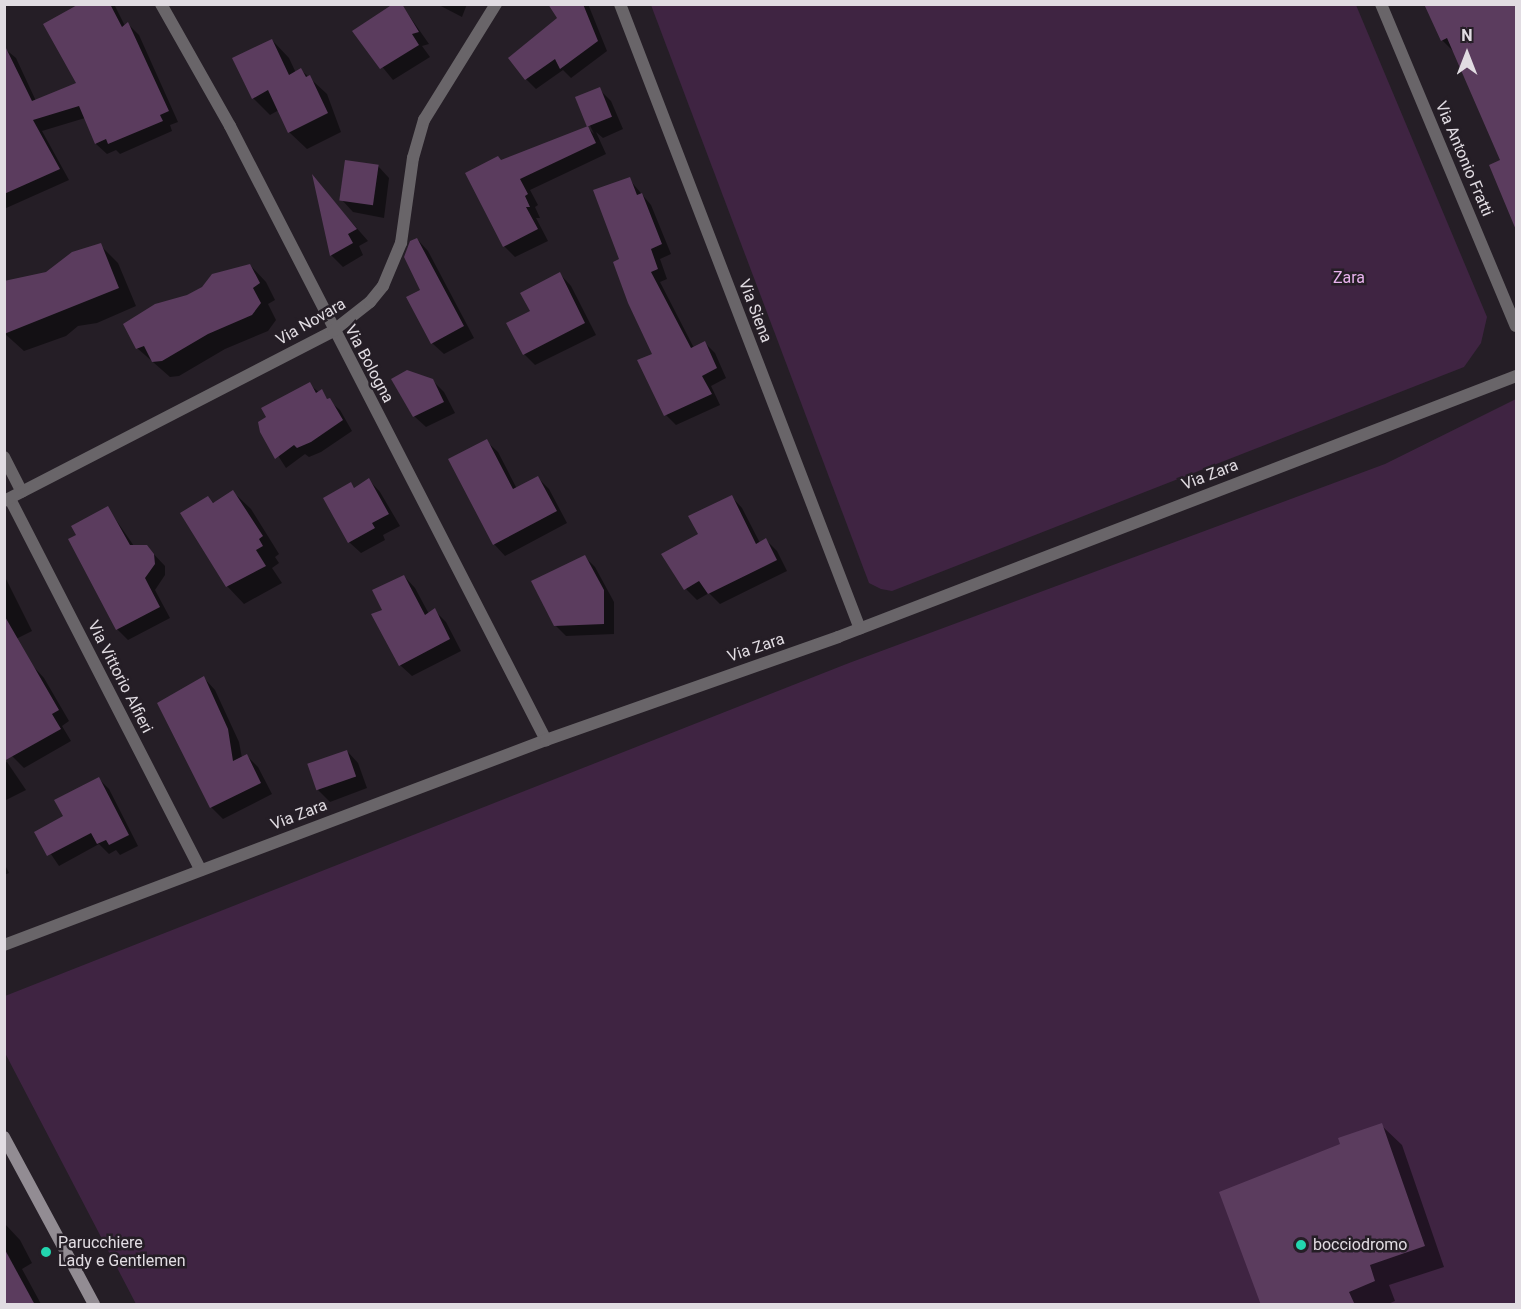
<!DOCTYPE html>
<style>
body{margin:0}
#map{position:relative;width:1521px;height:1309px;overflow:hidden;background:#251e26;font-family:Roboto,sans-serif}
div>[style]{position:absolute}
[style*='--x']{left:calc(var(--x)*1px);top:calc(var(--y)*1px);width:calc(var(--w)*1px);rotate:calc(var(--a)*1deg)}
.green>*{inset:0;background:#3f2442}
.shadow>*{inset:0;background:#0007}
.building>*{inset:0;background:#5b3c5e;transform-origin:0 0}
.street>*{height:12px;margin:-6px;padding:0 6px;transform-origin:6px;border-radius:6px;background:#696569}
.secondary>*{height:12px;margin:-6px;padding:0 6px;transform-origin:6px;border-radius:6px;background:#928c93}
.dots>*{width:16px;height:16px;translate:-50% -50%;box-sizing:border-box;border:3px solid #251e26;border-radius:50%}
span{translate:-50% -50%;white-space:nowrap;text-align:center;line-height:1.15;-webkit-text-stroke:5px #251e26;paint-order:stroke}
.street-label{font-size:16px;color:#e1dce2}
.park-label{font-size:16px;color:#e7b2ec}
.poi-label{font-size:16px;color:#e1dce2}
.left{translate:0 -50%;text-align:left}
.frame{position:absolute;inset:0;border:6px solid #e1dce2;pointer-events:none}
.north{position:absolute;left:1437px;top:24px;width:60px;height:60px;-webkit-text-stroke:4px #251e26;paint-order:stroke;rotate:0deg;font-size:16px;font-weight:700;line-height:24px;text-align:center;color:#e1dce2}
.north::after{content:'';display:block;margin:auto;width:21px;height:27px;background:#e1dce2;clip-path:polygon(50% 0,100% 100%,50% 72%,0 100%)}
</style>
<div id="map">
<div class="green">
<i style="clip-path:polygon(651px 5px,1356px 5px,1487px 317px,1481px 343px,1464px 367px,892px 591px,881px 589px,869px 583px)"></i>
<i style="clip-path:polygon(1516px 399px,1516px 1304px,136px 1304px,5px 1053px,5px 996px,849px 663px,1385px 464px)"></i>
</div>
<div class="shadow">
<i style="clip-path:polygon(80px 4px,114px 4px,125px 26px,128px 24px,139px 35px,178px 122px,170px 125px,172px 131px,120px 154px,116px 150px,107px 154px,96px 144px,85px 118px,42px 131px,69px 180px,4px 209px,4px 48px,16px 58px,36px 101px,78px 84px)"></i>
<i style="clip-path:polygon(401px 4px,429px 44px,422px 46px,430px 57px,393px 80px,354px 32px)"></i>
<i style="clip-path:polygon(437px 4px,467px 4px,462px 17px)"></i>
<i style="clip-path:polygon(550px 4px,588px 4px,607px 51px,571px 78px,563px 70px,536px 89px,526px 79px,559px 19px)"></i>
<i style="clip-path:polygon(1426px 4px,1516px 4px,1516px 226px,1491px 166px,1502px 161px,1455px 53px,1442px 40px)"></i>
<i style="clip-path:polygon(272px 40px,289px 58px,296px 73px,301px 70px,327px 94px,341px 132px,307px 149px,289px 132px,279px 110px,270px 115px,253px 98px)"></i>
<i style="clip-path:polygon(599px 89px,611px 101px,623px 129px,603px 138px,596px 132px,606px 154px,530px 190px,538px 205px,535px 207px,540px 218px,536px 218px,548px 241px,515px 257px,504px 246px,502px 162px,588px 128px,594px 134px,578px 100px)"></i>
<i style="clip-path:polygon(378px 166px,389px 178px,384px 218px,353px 212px,342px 200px)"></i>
<i style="clip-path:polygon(314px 179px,368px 241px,359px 246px,363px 255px,343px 267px,331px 255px)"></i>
<i style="clip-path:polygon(629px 179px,651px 205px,671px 254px,660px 259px,667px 279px,660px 282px,694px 348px,705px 343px,715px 353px,726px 378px,711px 386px,720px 405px,676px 425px,666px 415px,639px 361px,654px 354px,621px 260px)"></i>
<i style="clip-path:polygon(417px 239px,428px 251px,474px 338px,444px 354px,432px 343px)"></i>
<i style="clip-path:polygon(100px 245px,118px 263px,136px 306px,97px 323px,78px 326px,66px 336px,24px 351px,4px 333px,47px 273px)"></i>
<i style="clip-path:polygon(250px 265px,266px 282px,275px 300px,268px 304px,276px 320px,268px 331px,225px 349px,179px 376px,170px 377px,137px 348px,188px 297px)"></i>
<i style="clip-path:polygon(560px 274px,571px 286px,596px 335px,535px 365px,524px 354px,532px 312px)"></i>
<i style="clip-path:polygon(432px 380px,444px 392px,455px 413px,426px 427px,414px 416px)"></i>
<i style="clip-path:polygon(309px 384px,340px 410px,352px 431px,321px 452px,309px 457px,305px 454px,286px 468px,262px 431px,268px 417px)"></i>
<i style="clip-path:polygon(486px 441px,498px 452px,517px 489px,538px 478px,549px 489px,567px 523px,505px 556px,494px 544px)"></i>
<i style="clip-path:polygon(369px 480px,380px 492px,400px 526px,383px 535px,385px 540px,361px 553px,349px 542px,350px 484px,355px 489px)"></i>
<i style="clip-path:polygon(233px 492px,251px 509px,279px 554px,275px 557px,279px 563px,272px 568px,282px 583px,244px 604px,227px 586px,208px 498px,214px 503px)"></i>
<i style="clip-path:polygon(731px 496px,742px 508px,760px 543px,766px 540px,777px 551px,787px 571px,720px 604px,709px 593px,697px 600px,686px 589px)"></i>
<i style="clip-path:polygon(107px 507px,134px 546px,146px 546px,165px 566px,165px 575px,155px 590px,170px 618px,128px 640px,117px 629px,78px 536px)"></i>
<i style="clip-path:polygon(585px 557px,595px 567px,614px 602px,614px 634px,566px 636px,555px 625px)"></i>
<i style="clip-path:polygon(4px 575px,32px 631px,8px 643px,4px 640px)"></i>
<i style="clip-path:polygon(404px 576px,415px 588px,429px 614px,434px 610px,446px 622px,461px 651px,412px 676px,400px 665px,385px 611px)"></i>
<i style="clip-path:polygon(33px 666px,44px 678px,69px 721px,62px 726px,71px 741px,24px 768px,12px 756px)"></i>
<i style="clip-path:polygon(204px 678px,215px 690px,239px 742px,242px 758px,246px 755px,258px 767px,272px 794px,223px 819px,211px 807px,159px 704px)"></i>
<i style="clip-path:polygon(347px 751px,358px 763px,367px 788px,330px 802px,318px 790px)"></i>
<i style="clip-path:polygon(7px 762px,26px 790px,4px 801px,4px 763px)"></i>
<i style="clip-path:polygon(99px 779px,109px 789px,138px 846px,120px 855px,116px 850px,109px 854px,99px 844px,59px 866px,36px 832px,65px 817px)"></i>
<i style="clip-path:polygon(4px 863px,9px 873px,4px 875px)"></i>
<i style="clip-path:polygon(1381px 1125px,1402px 1145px,1444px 1267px,1389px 1285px,1395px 1301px,1388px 1304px,1263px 1304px,1341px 1144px)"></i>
<i style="clip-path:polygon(5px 1224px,20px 1240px,32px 1263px,22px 1269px,41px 1304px,4px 1304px)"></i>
</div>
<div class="building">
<i style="clip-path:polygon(79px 4px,110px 4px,122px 27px,128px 22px,169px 111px,160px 115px,163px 121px,108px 144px,106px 139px,95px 144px,79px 106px,33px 120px,60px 169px,4px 194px,4px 44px,32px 101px,76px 83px,43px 24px)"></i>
<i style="clip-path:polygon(393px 4px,402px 4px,419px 32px,412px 34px,419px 45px,380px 69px,352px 31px)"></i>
<i style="clip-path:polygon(548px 4px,583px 4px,598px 41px,560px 69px,555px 59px,525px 80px,508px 58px,557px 18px)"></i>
<i style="clip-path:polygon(1424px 4px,1516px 4px,1516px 230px,1489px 165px,1500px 160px,1447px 38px,1441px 41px)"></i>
<i style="clip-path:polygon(272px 39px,289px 75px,301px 68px,306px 77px,310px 75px,328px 113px,288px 133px,268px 90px,252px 99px,232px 58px)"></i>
<i style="left:600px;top:87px;width:32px;height:27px;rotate:68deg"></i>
<i style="clip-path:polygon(588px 126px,596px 143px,520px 179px,528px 194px,525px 196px,530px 207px,526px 207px,538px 229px,503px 247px,465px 173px,498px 156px,501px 160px)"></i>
<i style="left:345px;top:160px;width:34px;height:41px;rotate:8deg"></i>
<i style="clip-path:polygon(312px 174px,357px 229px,348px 234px,353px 243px,330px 256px)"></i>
<i style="clip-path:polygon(630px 177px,637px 195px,642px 193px,662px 244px,651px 249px,658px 269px,651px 272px,691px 348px,705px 341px,717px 368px,702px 376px,712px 394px,664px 416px,637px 360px,652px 354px,628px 303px,613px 262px,619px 259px,593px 190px)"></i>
<i style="clip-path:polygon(417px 238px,464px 326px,431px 344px,406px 297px,420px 290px,404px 257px,410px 241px)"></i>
<i style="clip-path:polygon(101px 243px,119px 288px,4px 334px,4px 281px,46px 272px,72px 252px)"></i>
<i style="clip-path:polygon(250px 264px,260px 283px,253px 288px,261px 303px,252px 315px,208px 334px,162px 361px,152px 362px,144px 346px,136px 349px,123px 324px,155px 304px,187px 295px,202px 287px,212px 274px)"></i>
<i style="clip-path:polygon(560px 272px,585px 323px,523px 355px,506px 323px,530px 311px,520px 293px)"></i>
<i style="clip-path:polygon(407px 370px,433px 379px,444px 402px,413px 417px,391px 379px)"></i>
<i style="clip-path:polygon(310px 382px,316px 393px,322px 389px,327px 399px,330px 398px,343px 420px,311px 442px,297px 448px,294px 445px,275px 459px,260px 432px,258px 422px,266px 417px,261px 408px)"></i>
<i style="clip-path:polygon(487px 439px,513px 489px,538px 476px,557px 511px,493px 545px,448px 459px)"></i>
<i style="clip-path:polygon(369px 478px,389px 514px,372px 523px,375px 528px,348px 543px,323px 498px,351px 482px,354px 488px)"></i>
<i style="clip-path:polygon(233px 490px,263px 536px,259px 539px,263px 546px,256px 550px,266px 566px,226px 587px,180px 513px,208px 496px,213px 503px)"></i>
<i style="clip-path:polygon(732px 495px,756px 544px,766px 538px,777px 560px,708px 594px,699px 581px,684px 590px,661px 554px,698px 534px,688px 516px)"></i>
<i style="clip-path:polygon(108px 506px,130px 545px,147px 545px,154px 554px,155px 564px,145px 578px,160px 607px,116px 630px,68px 539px,76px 535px,71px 526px)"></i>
<i style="clip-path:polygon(585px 555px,604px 590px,604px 624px,554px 626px,531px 581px)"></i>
<i style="clip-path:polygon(404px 575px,425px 615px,435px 608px,450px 639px,399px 666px,371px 614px,382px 610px,372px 590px)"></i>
<i style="clip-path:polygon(4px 615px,59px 710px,52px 714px,61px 729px,4px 761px)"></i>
<i style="clip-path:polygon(204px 676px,228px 729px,233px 761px,247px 754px,261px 783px,210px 808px,157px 703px)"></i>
<i style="left:347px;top:750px;width:28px;height:42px;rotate:71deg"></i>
<i style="clip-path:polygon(99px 777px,129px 835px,109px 845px,106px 840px,97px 844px,91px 833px,47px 856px,34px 832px,63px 816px,54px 800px)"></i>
<i style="clip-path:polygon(1382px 1123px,1425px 1246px,1370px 1265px,1375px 1281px,1349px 1292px,1355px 1305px,1261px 1305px,1219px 1192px,1340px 1144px,1338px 1138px)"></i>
<i style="clip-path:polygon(4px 1248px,35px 1305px,4px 1305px)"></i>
</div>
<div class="street">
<i style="--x:161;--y:4;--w:140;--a:60.5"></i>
<i style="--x:230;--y:126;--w:691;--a:62.77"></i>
<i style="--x:620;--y:4;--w:669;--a:68.99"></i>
<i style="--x:1381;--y:4;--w:349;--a:67.3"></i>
<i style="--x:4;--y:457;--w:39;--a:63"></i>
<i style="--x:10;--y:499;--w:417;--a:62.8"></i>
<i style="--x:4;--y:501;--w:370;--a:-27.3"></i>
<i style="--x:333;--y:331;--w:47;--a:-38.1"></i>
<i style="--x:370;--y:302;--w:21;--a:-51"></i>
<i style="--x:383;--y:286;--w:47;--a:-67.3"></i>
<i style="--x:401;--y:243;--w:86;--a:-82"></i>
<i style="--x:413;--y:158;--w:40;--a:-74"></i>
<i style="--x:424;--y:120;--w:137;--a:-58.2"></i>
<i style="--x:4;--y:945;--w:579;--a:-20.72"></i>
<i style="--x:546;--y:740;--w:310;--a:-19.4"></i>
<i style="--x:838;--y:637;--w:727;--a:-21.05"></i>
</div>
<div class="secondary">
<i style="--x:4;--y:1137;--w:190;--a:61.7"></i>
</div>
<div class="dots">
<i style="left:1301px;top:1245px;background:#23d5af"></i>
<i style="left:46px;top:1252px;background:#23d5af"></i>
</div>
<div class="street-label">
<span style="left:1464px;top:159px;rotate:67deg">Via Antonio Fratti</span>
<span style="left:755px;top:311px;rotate:69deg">Via Siena</span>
<span style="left:311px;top:322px;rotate:-30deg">Via Novara</span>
<span style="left:369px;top:364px;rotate:62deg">Via Bologna</span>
<span style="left:1210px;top:475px;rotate:-21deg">Via Zara</span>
<span style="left:756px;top:648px;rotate:-19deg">Via Zara</span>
<span style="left:120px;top:677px;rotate:63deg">Via Vittorio Alfieri</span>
<span style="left:299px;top:815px;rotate:-21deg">Via Zara</span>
</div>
<div class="park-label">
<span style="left:1349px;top:278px">Zara</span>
</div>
<div class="poi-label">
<span class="left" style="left:58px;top:1252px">Parucchiere<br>Lady e Gentlemen</span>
<span class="left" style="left:1313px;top:1245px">bocciodromo</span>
</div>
<div class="frame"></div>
<div class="north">N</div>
</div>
